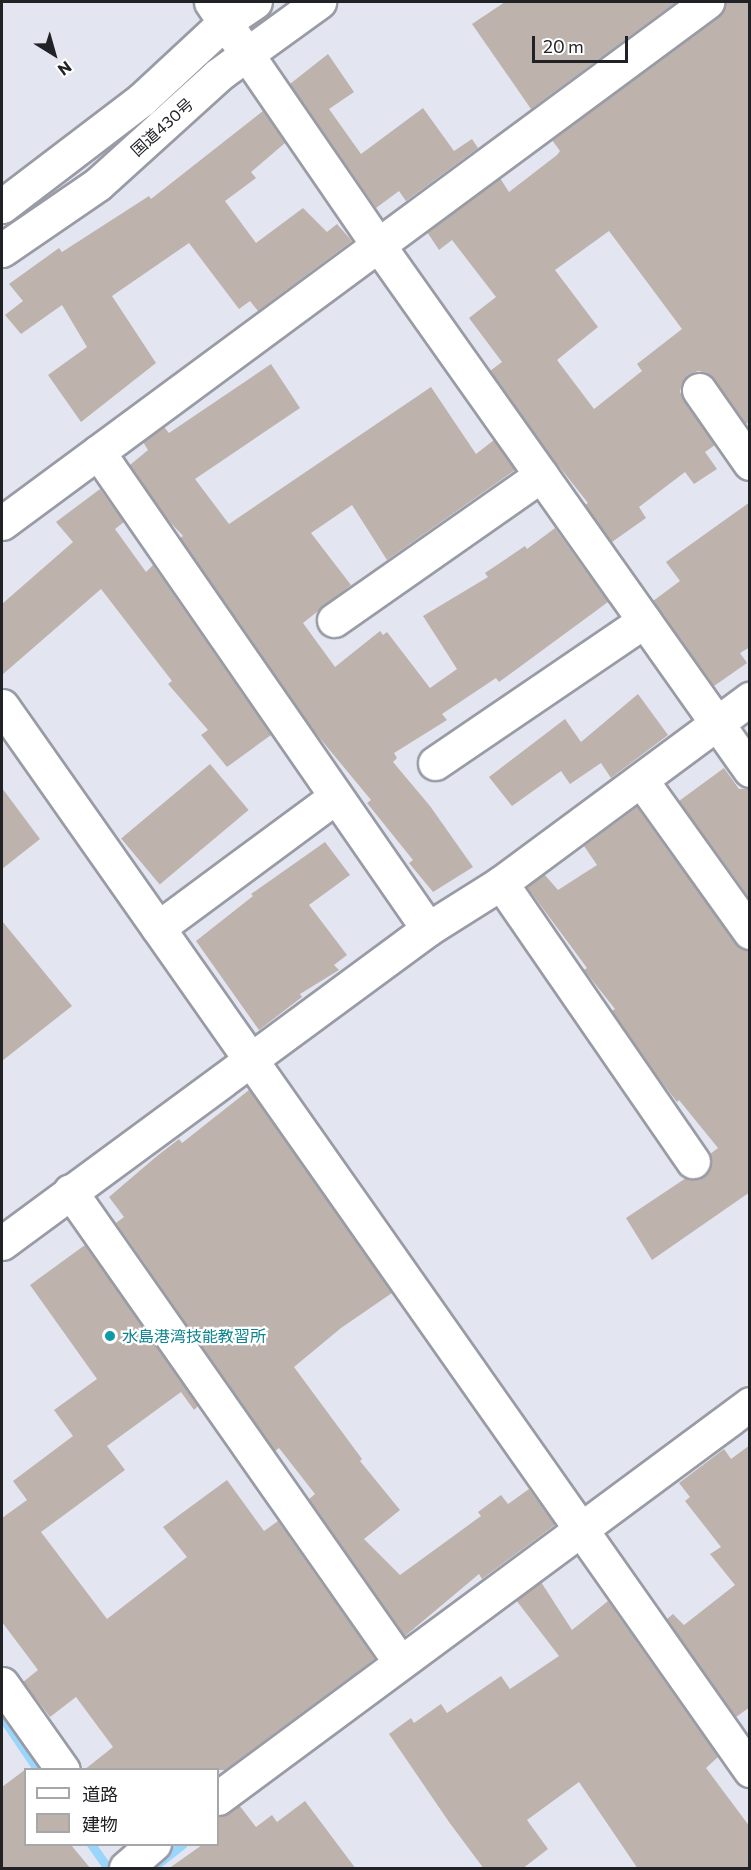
<!DOCTYPE html>
<meta charset="utf-8">
<style>
body{margin:0}
#map{position:relative;width:751px;height:1870px;overflow:hidden;background:#e3e6f1;font-family:Commissioner,"Noto Sans JP",sans-serif}
div>[style]{position:absolute}
[style*='--x']{left:calc(var(--x)*1px);top:calc(var(--y)*1px);width:calc(var(--w)*1px);rotate:calc(var(--a)*1deg)}
.stream>*{height:9px;margin:-4.5px;padding:0 4.5px;transform-origin:4.5px;border-radius:4.5px;background:#9ad5fb}
.building>*{inset:0;background:#bdb2ac;transform-origin:0 0}
.roads{filter:drop-shadow(2px 0 #999ba5) drop-shadow(-2px 0 #999ba5) drop-shadow(0 2px #999ba5) drop-shadow(0 -2px #999ba5)}
.minor>*{height:33px;margin:-16.5px;padding:0 16.5px;transform-origin:16.5px;border-radius:16.5px;background:#fff}
.trunk>*{height:33px;margin:-16.5px;padding:0 16.5px;transform-origin:16.5px;border-radius:16.5px;background:#fff}
.dots>*{width:16px;height:16px;translate:-50% -50%;box-sizing:border-box;border:3px solid #fff;border-radius:50%}
span{translate:-50% -50%;white-space:nowrap;text-align:center;line-height:1.15;-webkit-text-stroke:4.5px #fff;paint-order:stroke}
.street-label{font-size:16px;color:#212226}
.culture-label{font-size:16px;color:#0d838f}
.left{translate:0 -50%;text-align:left}
.frame{position:absolute;inset:0;border:3px solid #212226;pointer-events:none}
.legend{position:absolute;left:24px;top:1768px;width:195px;height:78px;box-sizing:border-box;background:#fff;border:2px solid #a6a7a8;margin:0;padding:8px 10px;list-style:none;font-size:18px;color:#212226}
.legend li{display:flex;align-items:center;gap:12px;height:30px}
.legend b{width:30px;border:2px solid #a6a7a8}
.north{position:absolute;left:24px;top:24px;width:60px;height:60px;-webkit-text-stroke:4px #fff;paint-order:stroke;rotate:143deg;font-size:16px;font-weight:700;line-height:24px;text-align:center;color:#212226}
.north::after{content:'';display:block;margin:auto;width:21px;height:27px;background:#212226;clip-path:polygon(50% 0,100% 100%,50% 72%,0 100%)}
.scale{position:absolute;left:532px;top:36px;width:96px;height:27px;box-sizing:border-box;border:3px solid #212226;border-top:0;padding-left:8px;font-size:18px;line-height:21px;white-space:nowrap;color:#212226;-webkit-text-stroke:4px #fff;paint-order:stroke}
</style>
<div id="map">
<div class="stream">
<i style="--x:2;--y:1717;--w:64;--a:55.8"></i>
<i style="--x:218;--y:1818;--w:20;--a:-37"></i>
<i style="--x:91;--y:1844;--w:29;--a:55"></i>
<i style="--x:152;--y:1868;--w:39;--a:-38"></i>
</div>
<div class="building">
<i style="clip-path:polygon(505px 2px,676px 2px,531px 109px,472px 24px)"></i>
<i style="clip-path:polygon(evenodd,725px 2px,750px 2px,750px 421px,746px 424px,707px 373px,698px 371px,688px 375px,682px 383px,680px 392px,715px 445px,705px 452px,717px 469px,694px 484px,685px 472px,639px 507px,646px 518px,612px 542px,585px 505px,588px 503px,546px 450px,490px 371px,502px 362px,469px 318px,496px 297px,452px 240px,439px 250px,427px 232px,500px 178px,509px 192px,557px 155px,560px 151px,552px 140px,718px 17px,724px 10px,725px 2px,609px 231px,682px 329px,637px 364px,642px 371px,594px 409px,557px 360px,598px 327px,555px 270px,609px 231px)"></i>
<i style="clip-path:polygon(328px 54px,354px 92px,329px 109px,361px 154px,423px 108px,454px 151px,472px 139px,478px 148px,406px 201px,399px 191px,376px 208px,290px 84px)"></i>
<i style="clip-path:polygon(263px 111px,285px 143px,251px 172px,256px 178px,225px 201px,256px 243px,303px 208px,327px 232px,337px 224px,352px 241px,258px 311px,250px 301px,239px 309px,189px 243px,112px 296px,156px 363px,81px 422px,48px 375px,87px 347px,62px 305px,21px 334px,5px 315px,23px 301px,9px 284px,59px 248px,62px 252px,149px 196px,151px 199px)"></i>
<i style="clip-path:polygon(271px 364px,300px 408px,195px 479px,229px 524px,431px 387px,476px 454px,494px 440px,515px 470px,387px 560px,352px 505px,311px 533px,351px 585px,303px 623px,335px 667px,380px 631px,383px 635px,387px 632px,430px 688px,457px 669px,423px 616px,488px 577px,485px 573px,525px 546px,527px 549px,555px 528px,608px 602px,499px 682px,496px 678px,442px 714px,447px 720px,394px 753px,397px 758px,393px 762px,430px 806px,473px 867px,433px 892px,409px 863px,413px 860px,367px 803px,371px 800px,313px 730px,180px 538px,183px 536px,168px 520px,130px 465px,148px 450px,143px 442px,164px 427px,169px 433px)"></i>
<i style="clip-path:polygon(100px 489px,124px 522px,115px 529px,146px 572px,153px 565px,271px 735px,227px 767px,201px 735px,208px 730px,168px 684px,172px 681px,101px 589px,2px 675px,2px 604px,73px 542px,56px 522px)"></i>
<i style="clip-path:polygon(750px 502px,750px 647px,740px 653px,747px 663px,714px 686px,653px 601px,680px 581px,666px 562px)"></i>
<i style="clip-path:polygon(638px 694px,668px 735px,611px 778px,601px 763px,570px 784px,561px 771px,512px 806px,489px 777px,565px 719px,581px 742px)"></i>
<i style="left:210px;top:764px;width:60px;height:116px;rotate:50deg"></i>
<i style="clip-path:polygon(724px 768px,739px 789px,750px 788px,750px 899px,679px 801px)"></i>
<i style="clip-path:polygon(2px 788px,40px 839px,2px 869px)"></i>
<i style="clip-path:polygon(637px 807px,735px 943px,750px 950px,750px 1192px,652px 1260px,626px 1218px,686px 1178px,695px 1180px,704px 1176px,710px 1168px,710px 1154px,718px 1148px,679px 1100px,677px 1102px,663px 1084px,612px 1011px,615px 1009px,584px 970px,587px 968px,527px 887px,544px 874px,558px 890px,597px 865px,584px 846px)"></i>
<i style="clip-path:polygon(325px 842px,350px 875px,309px 905px,347px 955px,334px 965px,339px 970px,300px 994px,302px 997px,259px 1030px,196px 941px,253px 896px,251px 894px)"></i>
<i style="clip-path:polygon(2px 921px,72px 1006px,2px 1061px)"></i>
<i style="clip-path:polygon(249px 1090px,392px 1293px,341px 1328px,294px 1367px,362px 1459px,360px 1461px,400px 1510px,364px 1539px,400px 1575px,481px 1516px,478px 1512px,501px 1495px,508px 1504px,529px 1489px,555px 1525px,482px 1579px,479px 1574px,405px 1636px,309px 1499px,315px 1494px,279px 1448px,275px 1451px,116px 1223px,124px 1217px,109px 1197px,157px 1156px,179px 1139px,182px 1143px)"></i>
<i style="clip-path:polygon(85px 1245px,198px 1406px,194px 1410px,181px 1392px,107px 1446px,125px 1470px,41px 1532px,107px 1619px,187px 1557px,163px 1527px,227px 1480px,264px 1531px,278px 1521px,375px 1659px,225px 1770px,84px 1770px,113px 1747px,76px 1697px,50px 1717px,23px 1682px,38px 1670px,2px 1622px,2px 1518px,27px 1500px,13px 1481px,73px 1436px,54px 1410px,97px 1379px,30px 1285px)"></i>
<i style="clip-path:polygon(750px 1445px,750px 1707px,736px 1717px,667px 1619px,673px 1614px,684px 1625px,735px 1585px,710px 1554px,721px 1547px,685px 1501px,690px 1497px,679px 1483px,724px 1449px,731px 1459px)"></i>
<i style="clip-path:polygon(541px 1582px,572px 1630px,608px 1601px,718px 1757px,706px 1768px,750px 1827px,750px 1869px,638px 1869px,579px 1782px,527px 1820px,548px 1849px,522px 1869px,484px 1869px,449px 1822px,389px 1734px,411px 1718px,414px 1723px,441px 1704px,447px 1713px,501px 1676px,510px 1689px,559px 1656px,516px 1600px)"></i>
<i style="clip-path:polygon(26px 1769px,26px 1845px,71px 1845px,91px 1869px,2px 1869px,2px 1787px)"></i>
<i style="clip-path:polygon(305px 1801px,356px 1869px,168px 1869px,202px 1845px,218px 1845px,218px 1816px,229px 1813px,239px 1805px,256px 1827px,272px 1815px,277px 1822px)"></i>
</div>
<div class="roads">
<div class="minor">
<i style="--x:211;--y:2;--w:296;--a:55.5"></i>
<i style="--x:379;--y:246;--w:642;--a:54.7"></i>
<i style="--x:699;--y:390;--w:89;--a:55.1"></i>
<i style="--x:98;--y:452;--w:580;--a:55.32"></i>
<i style="--x:2;--y:523;--w:877;--a:-36.46"></i>
<i style="--x:334;--y:620;--w:253;--a:-35"></i>
<i style="--x:2;--y:706;--w:1301;--a:54.89"></i>
<i style="--x:435;--y:763;--w:253;--a:-34.2"></i>
<i style="--x:641;--y:780;--w:187;--a:54.4"></i>
<i style="--x:501;--y:883;--w:338;--a:55.4"></i>
<i style="--x:158;--y:928;--w:220;--a:-36.5"></i>
<i style="--x:70;--y:1191;--w:575;--a:54.98"></i>
<i style="--x:2;--y:1243;--w:529;--a:-36.39"></i>
<i style="--x:428;--y:929;--w:86;--a:-32.2"></i>
<i style="--x:501;--y:883;--w:310;--a:-36.5"></i>
<i style="--x:2;--y:1684;--w:105;--a:54.7"></i>
<i style="--x:218;--y:1798;--w:662;--a:-36.52"></i>
<i style="--x:126;--y:1868;--w:37;--a:-41"></i>
</div>
<div class="trunk">
<i style="--x:2;--y:206;--w:175;--a:-37.3"></i>
<i style="--x:141;--y:100;--w:115;--a:-42.9"></i>
<i style="--x:225;--y:22;--w:36;--a:-34"></i>
<i style="--x:2;--y:250;--w:116;--a:-34.5"></i>
<i style="--x:98;--y:184;--w:162;--a:-42.2"></i>
<i style="--x:218;--y:75;--w:125;--a:-35.9"></i>
</div>
</div>
<div class="dots">
<i style="left:110px;top:1336px;background:#0f9aa8"></i>
</div>
<div class="street-label">
<span style="left:162px;top:127px;rotate:-42deg">国道430号</span>
</div>
<div class="culture-label">
<span class="left" style="left:122px;top:1336px">水島港湾技能教習所</span>
</div>
<div class="frame"></div>
<ul class="legend">
<li><b style="height:8px;background:#fff"></b>道路</li>
<li><b style="height:16px;background:#bdb2ac"></b>建物</li>
</ul>
<div class="north">N</div>
<div class="scale">20 m</div>
</div>
